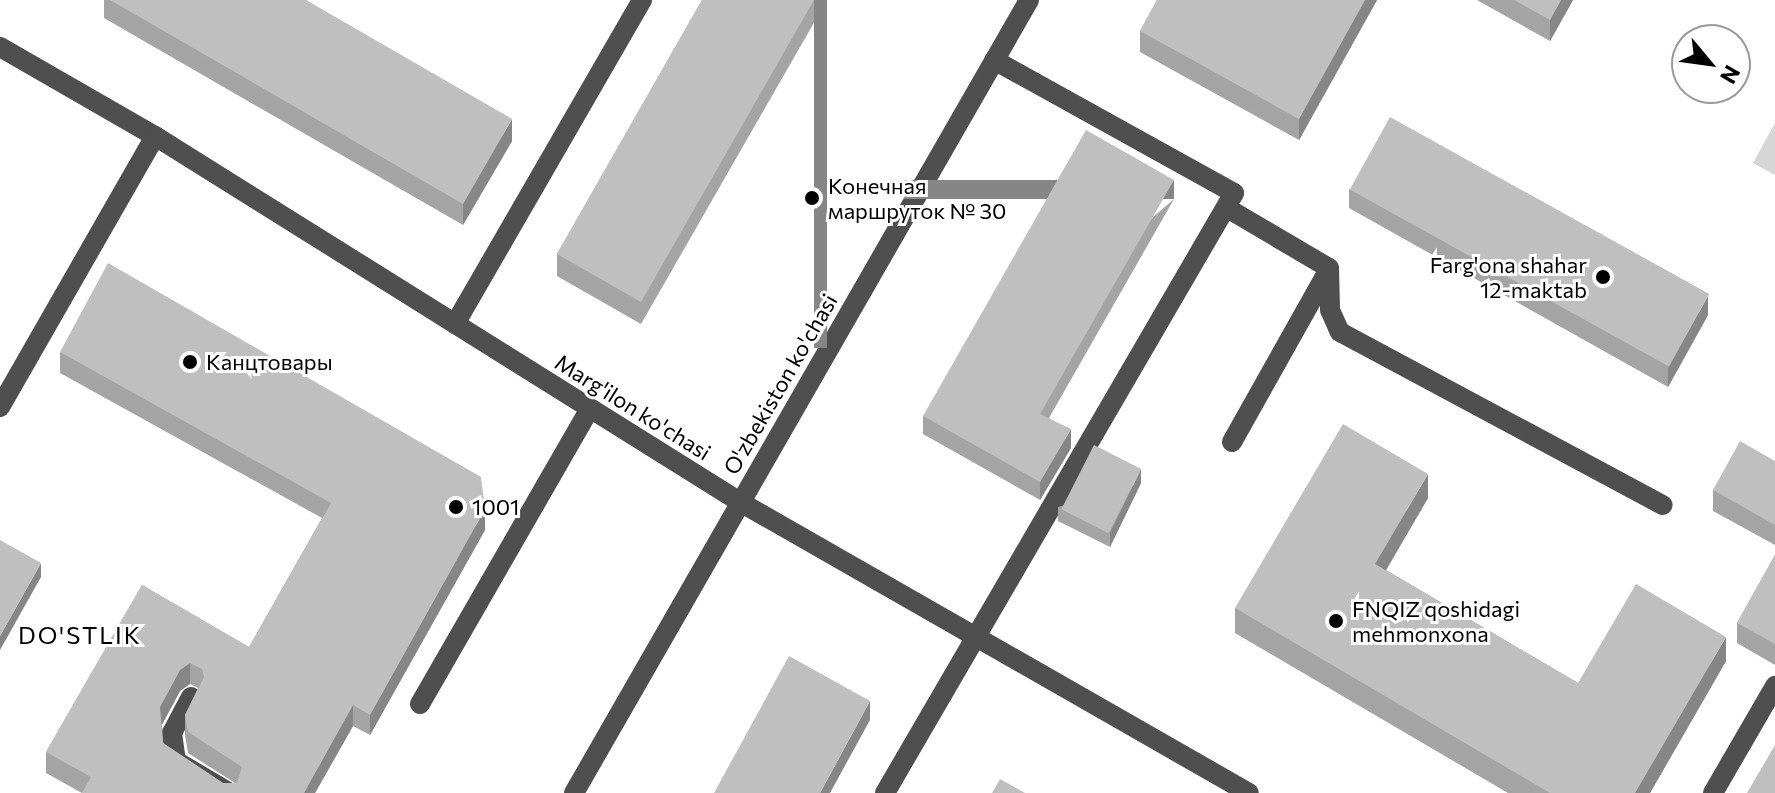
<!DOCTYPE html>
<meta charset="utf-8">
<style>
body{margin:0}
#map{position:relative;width:1775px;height:793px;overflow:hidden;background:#fff;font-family:Commissioner,sans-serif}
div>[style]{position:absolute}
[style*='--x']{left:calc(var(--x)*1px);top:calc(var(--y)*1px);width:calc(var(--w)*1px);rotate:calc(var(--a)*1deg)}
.green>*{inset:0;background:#d6d6d6}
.minor>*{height:20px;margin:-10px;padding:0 10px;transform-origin:10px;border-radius:10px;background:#4f4f4f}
.wall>*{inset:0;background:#a4a4a4}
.shaded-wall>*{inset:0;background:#868686;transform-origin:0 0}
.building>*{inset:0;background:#bfbfbf;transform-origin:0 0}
.dots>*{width:22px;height:22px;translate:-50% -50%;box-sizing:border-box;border:4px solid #fff;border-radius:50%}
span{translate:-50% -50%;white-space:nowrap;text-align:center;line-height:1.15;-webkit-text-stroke:6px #fff;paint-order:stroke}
.poi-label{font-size:22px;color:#000}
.left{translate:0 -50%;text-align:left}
.right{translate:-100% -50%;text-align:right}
.street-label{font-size:22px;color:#000}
.neighbourhood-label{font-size:24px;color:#000;letter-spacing:2px}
.north{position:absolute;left:1671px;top:24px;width:80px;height:80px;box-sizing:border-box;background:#fff;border:2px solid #999;border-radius:50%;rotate:119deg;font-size:22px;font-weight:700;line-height:32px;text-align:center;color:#000}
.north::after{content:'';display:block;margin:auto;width:28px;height:36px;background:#000;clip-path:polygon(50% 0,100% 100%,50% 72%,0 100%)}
</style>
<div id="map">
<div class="green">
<i style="clip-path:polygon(1775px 123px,1775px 175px,1753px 163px)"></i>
</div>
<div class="minor">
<i style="--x:0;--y:47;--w:179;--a:29.9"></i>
<i style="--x:155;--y:136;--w:690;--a:32.03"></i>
<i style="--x:740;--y:502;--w:586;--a:29.76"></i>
<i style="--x:1227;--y:208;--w:118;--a:30.5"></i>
<i style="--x:1329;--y:268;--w:42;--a:88.6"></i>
<i style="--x:1330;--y:310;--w:24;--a:66"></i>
<i style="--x:1340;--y:332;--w:366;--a:28.2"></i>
<i style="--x:455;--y:324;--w:374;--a:-60"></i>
<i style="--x:0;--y:407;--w:312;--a:-60.2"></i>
<i style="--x:1232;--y:442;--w:196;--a:-60.7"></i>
<i style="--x:191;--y:697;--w:41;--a:117.8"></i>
<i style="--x:172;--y:733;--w:28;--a:82"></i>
<i style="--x:176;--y:761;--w:63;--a:30.7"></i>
<i style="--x:420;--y:704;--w:341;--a:-60.1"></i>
<i style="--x:574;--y:793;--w:914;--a:-60.15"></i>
<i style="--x:885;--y:793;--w:694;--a:-59.81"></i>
<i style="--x:1234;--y:193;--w:274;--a:-151"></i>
<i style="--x:1713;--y:793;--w:124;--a:-59.9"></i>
</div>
<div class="wall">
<i style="clip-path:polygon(104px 0,306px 0,512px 141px,463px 225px,104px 18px)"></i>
<i style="clip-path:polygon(702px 0,827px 0,641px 324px,557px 276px,557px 254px)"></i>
<i style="clip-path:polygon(1157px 0,1377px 0,1299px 140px,1140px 52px,1140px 31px)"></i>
<i style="clip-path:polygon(1477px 0,1573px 0,1550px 41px)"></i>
<i style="clip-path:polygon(1349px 189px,1708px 315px,1668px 387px,1349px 208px)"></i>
<i style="clip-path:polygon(1174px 199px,1049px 418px,1071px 448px,1040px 500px,923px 434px,923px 416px)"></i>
<i style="clip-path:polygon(evenodd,60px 352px,485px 530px,370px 735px,353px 726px,315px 793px,82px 793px,46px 773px,46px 752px,142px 585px,249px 647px,322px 518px,60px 373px,60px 352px,190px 684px,198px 688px,185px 715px,185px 735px,188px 753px,235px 783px,223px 783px,163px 743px,162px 725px,180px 691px,190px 684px)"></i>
<i style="clip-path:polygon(1775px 461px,1775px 545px,1713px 511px,1713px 490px)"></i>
<i style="clip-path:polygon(1141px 483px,1110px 547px,1058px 521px,1058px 507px)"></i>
<i style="clip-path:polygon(1428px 498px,1386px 570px,1578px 683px,1726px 661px,1650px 793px,1508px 793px,1235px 633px,1235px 608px)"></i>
<i style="clip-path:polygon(1775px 555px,1775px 665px,1737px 643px,1737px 623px)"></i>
</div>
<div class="shaded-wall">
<i style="left:814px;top:0;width:13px;height:348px"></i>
<i style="clip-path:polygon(1365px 0,1377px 0,1299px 140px,1299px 119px)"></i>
<i style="clip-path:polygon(1561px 0,1573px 0,1550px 41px,1550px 20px)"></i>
<i style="clip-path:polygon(512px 119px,512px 141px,463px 225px,463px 204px)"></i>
<i style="left:1174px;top:180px;width:19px;height:270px;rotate:90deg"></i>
<i style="clip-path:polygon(1708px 296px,1708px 315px,1668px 387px,1668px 368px)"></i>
<i style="clip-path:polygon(1071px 429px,1071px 448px,1040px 500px,1040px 482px)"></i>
<i style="clip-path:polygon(1141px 469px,1141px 483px,1110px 547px,1110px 533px)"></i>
<i style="clip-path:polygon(1428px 474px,1428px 498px,1375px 589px,1375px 564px)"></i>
<i style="clip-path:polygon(485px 509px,485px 530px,370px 735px,370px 715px)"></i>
<i style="clip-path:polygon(41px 563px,41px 577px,0 650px,0 636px)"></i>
<i style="clip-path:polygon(1726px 637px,1726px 661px,1650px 793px,1635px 793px)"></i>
<i style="clip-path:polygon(190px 663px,190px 684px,180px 691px,160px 728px,160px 707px,180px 670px)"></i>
<i style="clip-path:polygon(870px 701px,870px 720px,830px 793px,820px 793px)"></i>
<i style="clip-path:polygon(353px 705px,353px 726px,315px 793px,304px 793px)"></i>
</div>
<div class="building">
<i style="clip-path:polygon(110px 0,306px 0,512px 119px,463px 204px)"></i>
<i style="clip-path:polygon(702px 0,814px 0,641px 302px,557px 254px)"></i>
<i style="clip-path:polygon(1157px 0,1365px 0,1299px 119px,1140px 31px)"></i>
<i style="clip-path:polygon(1514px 0,1561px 0,1550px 20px)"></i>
<i style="left:1390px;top:117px;width:365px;height:83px;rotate:29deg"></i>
<i style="clip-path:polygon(1086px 130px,1174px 180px,1040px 414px,1071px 429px,1040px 482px,923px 416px)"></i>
<i style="clip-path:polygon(evenodd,108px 263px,481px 477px,485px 509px,370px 715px,353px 705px,304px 793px,82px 793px,91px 777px,46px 752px,142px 585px,249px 647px,331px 503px,60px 352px,108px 263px,190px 663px,202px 669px,204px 677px,185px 715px,188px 732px,242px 767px,237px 783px,223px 783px,163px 743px,160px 707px,180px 670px,190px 663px)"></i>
<i style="clip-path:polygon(1343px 424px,1428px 474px,1375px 564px,1578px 683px,1636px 584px,1726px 637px,1635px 793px,1550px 793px,1235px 608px)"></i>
<i style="clip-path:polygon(1740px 441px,1775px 461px,1775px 525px,1713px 490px)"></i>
<i style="left:1094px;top:445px;width:53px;height:72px;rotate:27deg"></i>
<i style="clip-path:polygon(0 540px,41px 563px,0 636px)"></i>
<i style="clip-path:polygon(1775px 555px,1775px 644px,1737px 623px)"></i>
<i style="clip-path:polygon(789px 656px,870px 701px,820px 793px,714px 793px)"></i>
<i style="clip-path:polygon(1775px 745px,1775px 793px,1747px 793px)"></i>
<i style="clip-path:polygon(1000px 779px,1025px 793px,992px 793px)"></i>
</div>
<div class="dots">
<i style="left:812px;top:198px;background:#000"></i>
<i style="left:1603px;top:277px;background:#000"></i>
<i style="left:190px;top:362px;background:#000"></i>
<i style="left:456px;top:507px;background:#000"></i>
<i style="left:1336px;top:621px;background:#000"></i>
</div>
<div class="poi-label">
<span class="left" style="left:828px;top:198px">Конечная<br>маршруток № 30</span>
<span class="right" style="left:1587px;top:277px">Farg'ona shahar<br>12-maktab</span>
<span class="left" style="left:206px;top:362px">Канцтовары</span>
<span class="left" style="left:472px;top:507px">1001</span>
<span class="left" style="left:1352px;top:621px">FNQIZ qoshidagi<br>mehmonxona</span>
</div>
<div class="street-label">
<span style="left:780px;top:384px;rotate:-60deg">O'zbekiston ko'chasi</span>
<span style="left:633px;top:407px;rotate:32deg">Marg'ilon ko'chasi</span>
</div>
<div class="neighbourhood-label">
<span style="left:80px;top:635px">DO'STLIK</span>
</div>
<div class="north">N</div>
</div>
